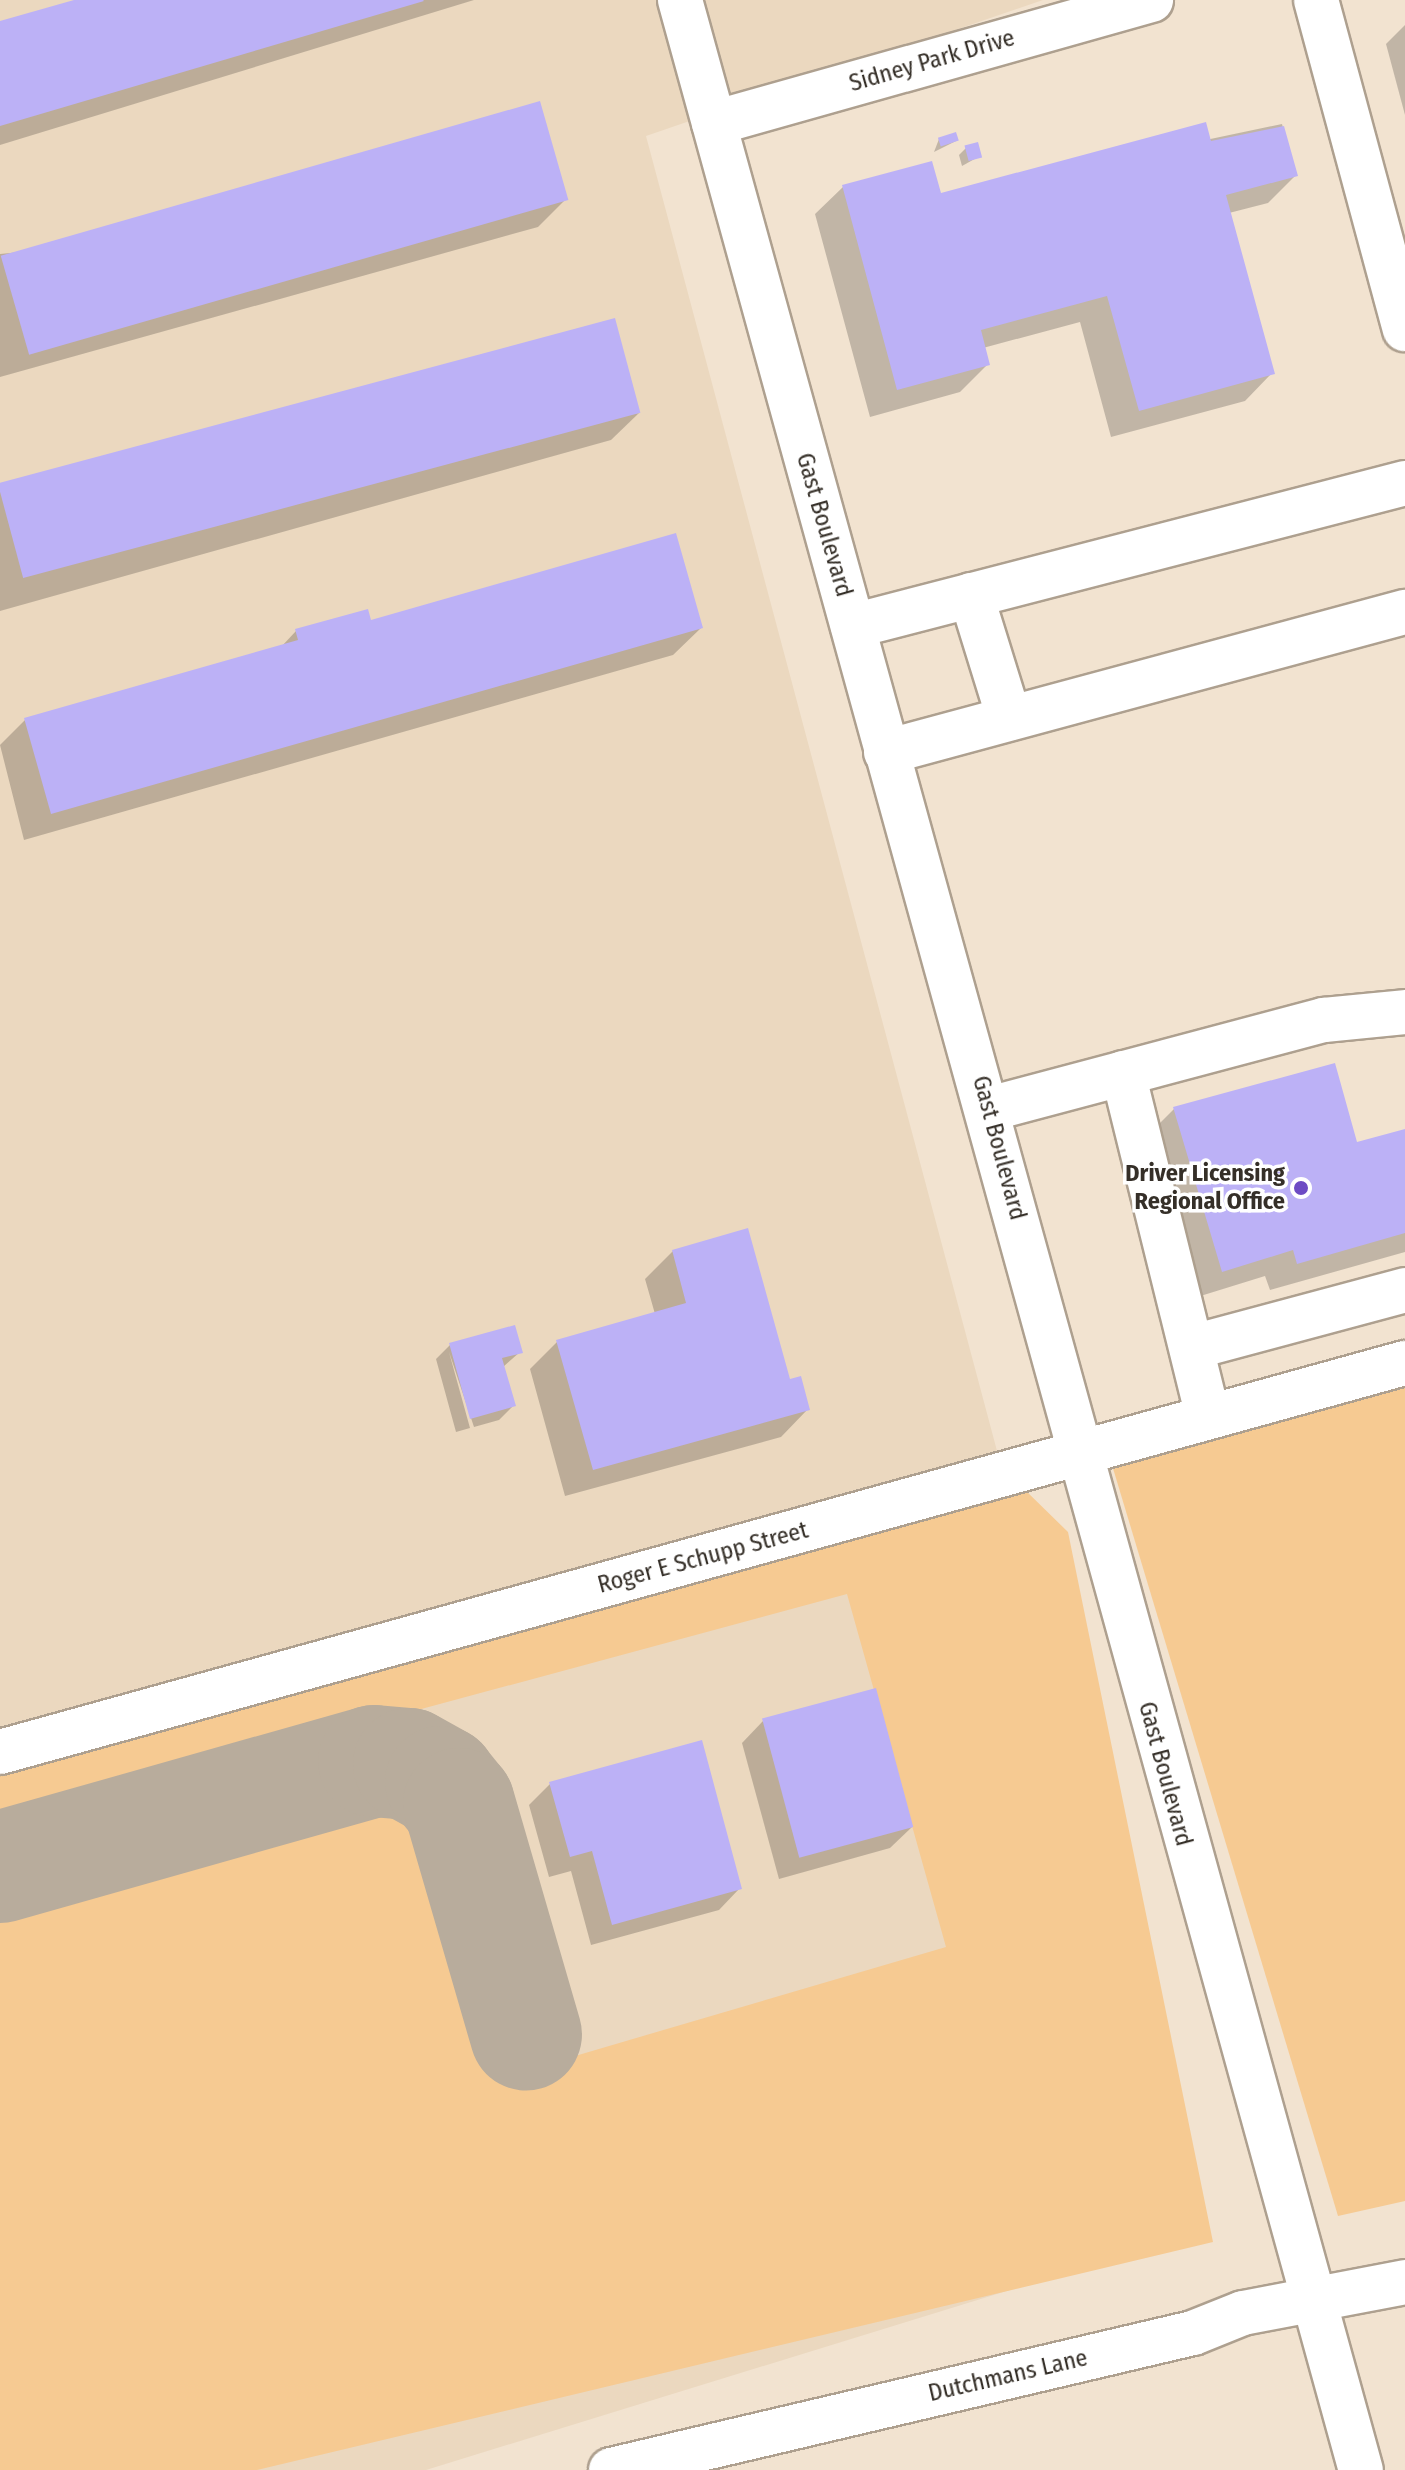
<!DOCTYPE html>
<style>
body{margin:0}
#map{position:relative;width:1405px;height:2470px;overflow:hidden;background:#f2e3d0;font-family:"Fira Sans Condensed",sans-serif}
div>[style]{position:absolute}
[style*='--x']{left:calc(var(--x)*1px);top:calc(var(--y)*1px);width:calc(var(--w)*1px);rotate:calc(var(--a)*1deg)}
.built>*{inset:0;background:#ebd8bf}
.green>*{inset:0;background:#f6ca92}
.shadow>*{inset:0;background:#0003}
.taxiway>*{height:112px;margin:-56px;padding:0 56px;transform-origin:56px;border-radius:56px;background:#b8ac9c}
.building>*{inset:0;background:#bcb1f6;transform-origin:0 0}
.roads{filter:drop-shadow(2px 0 #aea08f) drop-shadow(-2px 0 #aea08f) drop-shadow(0 2px #aea08f) drop-shadow(0 -2px #aea08f)}
.minor>*{height:44px;margin:-22px;padding:0 22px;transform-origin:22px;border-radius:22px;background:#fff}
.major>*{height:44px;margin:-22px;padding:0 22px;transform-origin:22px;border-radius:22px;background:#fff}
.dots>*{width:22px;height:22px;translate:-50% -50%;box-sizing:border-box;border:4px solid #fff;border-radius:50%}
span{translate:-50% -50%;white-space:nowrap;text-align:center;line-height:1.15;-webkit-text-stroke:7px #fff;paint-order:stroke}
.street-label{font-size:24px;color:#352f28}
.poi-label{font-size:24px;color:#352f28;font-weight:700}
.right{translate:-100% -50%;text-align:right}
</style>
<div id="map">
<div class="built">
<i style="clip-path:polygon(0 0,1043px 0,646px 136px,1205px 2230px,426px 2470px,0 2470px)"></i>
</div>
<div class="green">
<i style="clip-path:polygon(1405px 1366px,1405px 2201px,1338px 2216px,1106px 1445px)"></i>
<i style="clip-path:polygon(1022px 1487px,1068px 1532px,1213px 2242px,257px 2470px,0 2470px,0 1900px,358px 1801px,390px 1807px,440px 1843px,500px 2078px,946px 1947px,847px 1594px,0 1823px,0 1764px)"></i>
</div>
<div class="shadow">
<i style="clip-path:polygon(91px 0,474px 0,0 145px,0 25px)"></i>
<i style="clip-path:polygon(1405px 25px,1405px 115px,1386px 44px)"></i>
<i style="clip-path:polygon(1282px 124px,1296px 175px,1268px 203px,1229px 213px,1272px 373px,1245px 401px,1111px 437px,1080px 322px,983px 348px,988px 364px,960px 392px,870px 417px,815px 214px,843px 187px,940px 196px)"></i>
<i style="clip-path:polygon(939px 139px,956px 141px,934px 152px)"></i>
<i style="clip-path:polygon(966px 148px,980px 156px,962px 166px,959px 155px)"></i>
<i style="clip-path:polygon(565px 200px,538px 227px,0 377px,0 254px)"></i>
<i style="clip-path:polygon(639px 413px,611px 440px,0 611px,0 492px)"></i>
<i style="clip-path:polygon(370px 622px,701px 628px,673px 655px,24px 840px,0 745px,25px 720px,281px 647px,296px 631px)"></i>
<i style="clip-path:polygon(1174px 1109px,1355px 1145px,1405px 1131px,1405px 1252px,1270px 1290px,1265px 1276px,1194px 1298px,1147px 1136px)"></i>
<i style="clip-path:polygon(673px 1251px,808px 1409px,781px 1437px,565px 1496px,530px 1369px,557px 1342px,655px 1314px,645px 1279px)"></i>
<i style="clip-path:polygon(450px 1345px,520px 1352px,503px 1367px,513px 1406px,499px 1420px,474px 1427px,449px 1352px,470px 1428px,456px 1432px,436px 1359px)"></i>
<i style="clip-path:polygon(763px 1721px,912px 1827px,890px 1848px,779px 1879px,742px 1743px)"></i>
<i style="clip-path:polygon(550px 1784px,740px 1888px,719px 1910px,591px 1945px,571px 1871px,549px 1877px,529px 1805px)"></i>
</div>
<div class="taxiway">
<i style="--x:0;--y:1867;--w:389;--a:-15.8"></i>
<i style="--x:374;--y:1761;--w:35;--a:5"></i>
<i style="--x:409;--y:1764;--w:37;--a:29"></i>
<i style="--x:441;--y:1782;--w:28;--a:51"></i>
<i style="--x:459;--y:1804;--w:240;--a:73.8"></i>
</div>
<div class="building">
<i style="clip-path:polygon(74px 0,423px 0,424px 1px,0 126px,0 21px)"></i>
<i style="left:540px;top:101px;width:103px;height:561px;rotate:74deg"></i>
<i style="clip-path:polygon(1206px 122px,1211px 141px,1284px 126px,1298px 176px,1226px 195px,1275px 374px,1139px 411px,1107px 296px,981px 330px,990px 365px,897px 390px,842px 185px,932px 161px,941px 193px)"></i>
<i style="left:956px;top:132px;width:9px;height:19px;rotate:72deg"></i>
<i style="left:978px;top:142px;width:16px;height:14px;rotate:75deg"></i>
<i style="left:615px;top:318px;width:98px;height:639px;rotate:75deg"></i>
<i style="clip-path:polygon(676px 533px,703px 628px,51px 814px,24px 718px,298px 640px,295px 629px,368px 609px,371px 620px)"></i>
<i style="clip-path:polygon(1335px 1063px,1357px 1142px,1405px 1129px,1405px 1233px,1297px 1264px,1293px 1250px,1222px 1272px,1173px 1107px)"></i>
<i style="clip-path:polygon(748px 1228px,790px 1379px,801px 1376px,810px 1410px,593px 1470px,556px 1340px,686px 1303px,672px 1250px)"></i>
<i style="clip-path:polygon(515px 1325px,523px 1353px,502px 1358px,516px 1406px,470px 1419px,449px 1343px)"></i>
<i style="left:876px;top:1688px;width:144px;height:118px;rotate:75deg"></i>
<i style="clip-path:polygon(702px 1740px,742px 1889px,612px 1925px,592px 1851px,570px 1857px,549px 1782px)"></i>
</div>
<div class="roads">
<div class="minor">
<i style="--x:680;--y:0;--w:2562;--a:74.59"></i>
<i style="--x:1316;--y:0;--w:341;--a:74.9"></i>
<i style="--x:714;--y:123;--w:454;--a:-15.7"></i>
<i style="--x:971;--y:595;--w:129;--a:72.8"></i>
<i style="--x:853;--y:626;--w:570;--a:-14.52"></i>
<i style="--x:886;--y:752;--w:538;--a:-15.1"></i>
<i style="--x:1123;--y:1073;--w:354;--a:76.1"></i>
<i style="--x:989;--y:1109;--w:347;--a:-14.9"></i>
<i style="--x:1324;--y:1020;--w:81;--a:-5.6"></i>
<i style="--x:1193;--y:1347;--w:220;--a:-15"></i>
<i style="--x:0;--y:1752;--w:1458;--a:-15.48"></i>
</div>
<div class="major">
<i style="--x:611;--y:2470;--w:598;--a:-13.25"></i>
<i style="--x:1193;--y:2333;--w:54;--a:-21.8"></i>
<i style="--x:1243;--y:2313;--w:165;--a:-10.8"></i>
</div>
</div>
<div class="dots">
<i style="left:1301px;top:1188px;background:#6d4bc4"></i>
</div>
<div class="street-label">
<span style="left:932px;top:61px;rotate:-16deg">Sidney Park Drive</span>
<span style="left:824px;top:525px;rotate:74deg">Gast Boulevard</span>
<span style="left:999px;top:1148px;rotate:75deg">Gast Boulevard</span>
<span style="left:703px;top:1558px;rotate:-15deg">Roger E Schupp Street</span>
<span style="left:1165px;top:1774px;rotate:75deg">Gast Boulevard</span>
<span style="left:1008px;top:2376px;rotate:-13deg">Dutchmans Lane</span>
</div>
<div class="poi-label">
<span class="right" style="left:1285px;top:1188px">Driver Licensing<br>Regional Office</span>
</div>
</div>
